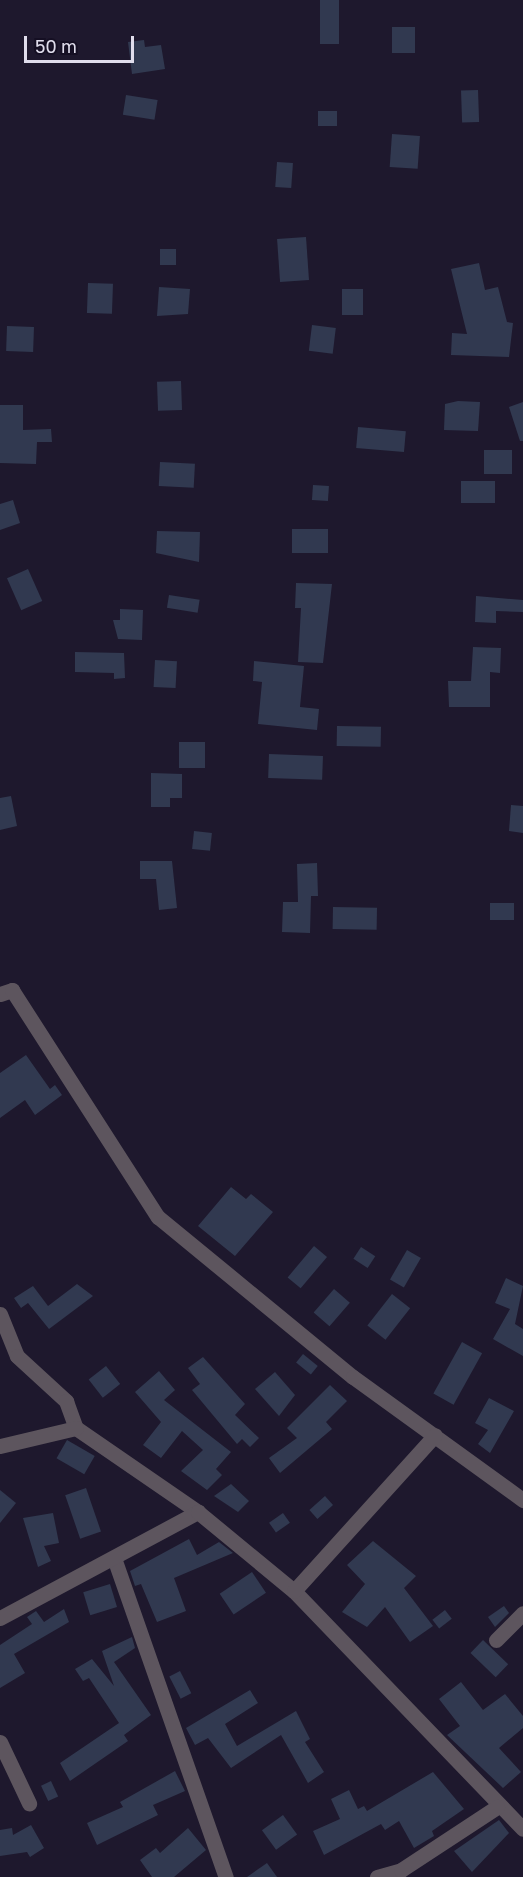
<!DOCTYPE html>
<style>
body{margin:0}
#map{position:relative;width:523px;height:1877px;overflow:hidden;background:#1e182d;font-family:"Golos Text",sans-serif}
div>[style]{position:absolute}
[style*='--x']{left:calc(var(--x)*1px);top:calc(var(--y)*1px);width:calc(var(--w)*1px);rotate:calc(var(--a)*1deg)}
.building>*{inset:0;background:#313950;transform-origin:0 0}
.minor>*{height:15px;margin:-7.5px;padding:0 7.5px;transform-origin:7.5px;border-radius:7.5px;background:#5d555e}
span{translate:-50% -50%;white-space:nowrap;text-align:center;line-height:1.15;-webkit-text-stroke:4.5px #150f23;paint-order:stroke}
.scale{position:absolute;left:24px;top:36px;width:110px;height:27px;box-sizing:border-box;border:3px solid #e0ddec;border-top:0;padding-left:8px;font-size:18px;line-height:21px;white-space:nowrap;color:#e0ddec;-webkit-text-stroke:4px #150f23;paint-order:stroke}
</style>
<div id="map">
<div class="building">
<i style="left:320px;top:0;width:19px;height:44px"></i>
<i style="left:392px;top:27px;width:23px;height:26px"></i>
<i style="clip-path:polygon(144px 40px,145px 47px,161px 45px,165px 69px,132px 74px,128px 42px)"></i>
<i style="left:478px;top:90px;width:32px;height:17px;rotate:88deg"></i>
<i style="left:126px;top:95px;width:32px;height:20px;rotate:9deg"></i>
<i style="left:318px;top:111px;width:19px;height:15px"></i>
<i style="left:392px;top:134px;width:28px;height:33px;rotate:4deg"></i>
<i style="left:277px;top:162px;width:16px;height:25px;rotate:4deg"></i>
<i style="left:306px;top:237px;width:43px;height:29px;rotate:86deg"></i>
<i style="left:160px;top:249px;width:16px;height:16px"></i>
<i style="clip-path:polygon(479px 263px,485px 290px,498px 287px,507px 322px,513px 323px,509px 357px,451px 355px,452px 333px,467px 334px,451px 269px)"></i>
<i style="left:88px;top:283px;width:25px;height:30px;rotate:2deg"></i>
<i style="clip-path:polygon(159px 287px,190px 289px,188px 314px,157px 316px)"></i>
<i style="left:342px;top:289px;width:21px;height:26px"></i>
<i style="left:312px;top:325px;width:24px;height:26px;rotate:7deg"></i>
<i style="left:7px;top:326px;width:27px;height:25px;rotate:2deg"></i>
<i style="left:181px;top:381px;width:29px;height:24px;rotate:88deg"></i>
<i style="clip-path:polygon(458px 401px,480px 402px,478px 431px,444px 430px,445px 404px)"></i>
<i style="clip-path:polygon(523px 402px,523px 441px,520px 441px,509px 407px)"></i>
<i style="clip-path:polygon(0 405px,23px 405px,23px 430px,51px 429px,52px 442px,37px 442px,36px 464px,0 463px)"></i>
<i style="left:358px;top:427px;width:48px;height:21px;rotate:5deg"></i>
<i style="left:484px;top:450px;width:28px;height:24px"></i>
<i style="left:160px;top:462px;width:35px;height:24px;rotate:3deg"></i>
<i style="left:461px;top:481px;width:34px;height:22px"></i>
<i style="left:313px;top:485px;width:16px;height:15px;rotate:4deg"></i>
<i style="clip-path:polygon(13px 500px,20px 523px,0 530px,0 504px)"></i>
<i style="left:292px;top:529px;width:36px;height:24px"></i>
<i style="clip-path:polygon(157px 531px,200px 532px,199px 562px,156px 553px)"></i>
<i style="left:28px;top:569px;width:35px;height:23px;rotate:66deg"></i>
<i style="clip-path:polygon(296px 583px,332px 584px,323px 663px,298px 662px,301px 608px,295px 608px)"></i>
<i style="left:169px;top:595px;width:31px;height:13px;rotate:9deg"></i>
<i style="clip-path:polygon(476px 596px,523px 600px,523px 612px,496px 611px,496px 623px,475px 622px)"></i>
<i style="clip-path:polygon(120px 609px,143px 610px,142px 640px,118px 639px,113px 620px,120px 620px)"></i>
<i style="clip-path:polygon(473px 647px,501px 648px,500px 673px,490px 672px,490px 707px,449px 707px,448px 681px,471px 681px)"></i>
<i style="clip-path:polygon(75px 652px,124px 653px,125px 678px,114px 679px,114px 673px,75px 672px)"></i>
<i style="left:155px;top:660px;width:22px;height:27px;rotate:3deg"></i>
<i style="clip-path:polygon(254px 661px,304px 666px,300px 707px,319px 709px,317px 730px,258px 724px,262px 682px,253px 681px)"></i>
<i style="left:337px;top:726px;width:44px;height:20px;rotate:1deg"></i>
<i style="left:179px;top:742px;width:26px;height:26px"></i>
<i style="left:269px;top:754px;width:54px;height:24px;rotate:2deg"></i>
<i style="clip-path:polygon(151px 773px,182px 774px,182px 798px,170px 798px,170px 807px,151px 807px)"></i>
<i style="clip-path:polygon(11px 796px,17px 826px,0 830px,0 798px)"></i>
<i style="clip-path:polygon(511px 805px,523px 806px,523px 833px,509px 831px)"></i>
<i style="left:194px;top:831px;width:18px;height:18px;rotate:6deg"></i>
<i style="clip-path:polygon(140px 861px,172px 861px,177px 908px,159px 910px,156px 879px,140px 879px)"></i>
<i style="clip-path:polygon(317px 863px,318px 896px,311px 896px,310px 933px,282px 932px,283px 902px,298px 902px,297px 864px)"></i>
<i style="left:490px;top:903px;width:24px;height:17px"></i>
<i style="left:333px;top:907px;width:44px;height:22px;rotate:1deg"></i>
<i style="clip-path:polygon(26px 1055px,50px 1089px,55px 1085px,62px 1095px,35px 1115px,25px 1100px,0 1118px,0 1073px)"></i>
<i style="clip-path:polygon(231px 1187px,246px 1199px,251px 1194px,273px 1212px,235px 1256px,198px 1226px)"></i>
<i style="left:314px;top:1246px;width:17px;height:41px;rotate:40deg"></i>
<i style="left:361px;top:1247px;width:17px;height:14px;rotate:33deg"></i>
<i style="left:407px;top:1250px;width:16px;height:34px;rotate:30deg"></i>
<i style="clip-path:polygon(506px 1278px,523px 1286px,515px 1324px,523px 1329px,523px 1356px,493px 1339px,510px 1309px,495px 1303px)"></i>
<i style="clip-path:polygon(77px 1284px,93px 1296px,49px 1329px,28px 1303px,21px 1308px,14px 1298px,33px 1286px,48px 1306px)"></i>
<i style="left:334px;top:1289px;width:21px;height:31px;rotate:41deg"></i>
<i style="left:392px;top:1294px;width:23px;height:40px;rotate:38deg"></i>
<i style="left:462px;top:1342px;width:23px;height:59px;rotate:29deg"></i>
<i style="left:303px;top:1354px;width:19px;height:11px;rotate:39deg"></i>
<i style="clip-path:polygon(203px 1357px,245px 1404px,235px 1415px,259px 1438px,250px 1447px,242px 1439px,237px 1444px,192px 1390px,200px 1384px,188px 1368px)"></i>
<i style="left:106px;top:1366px;width:23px;height:22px;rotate:52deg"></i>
<i style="clip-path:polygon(159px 1371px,175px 1390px,164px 1400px,231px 1452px,216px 1469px,222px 1475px,207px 1490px,181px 1471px,203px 1450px,182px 1431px,161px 1458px,143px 1445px,161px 1422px,135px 1392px)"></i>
<i style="clip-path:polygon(275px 1372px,295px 1395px,279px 1416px,255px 1389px)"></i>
<i style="clip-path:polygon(330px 1385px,347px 1401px,326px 1422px,332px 1429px,280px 1473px,269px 1458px,297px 1438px,287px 1428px)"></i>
<i style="clip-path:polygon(489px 1398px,514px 1411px,490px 1453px,478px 1444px,488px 1430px,475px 1423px)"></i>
<i style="left:67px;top:1440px;width:32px;height:21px;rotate:30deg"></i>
<i style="clip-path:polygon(231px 1484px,249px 1501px,238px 1512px,214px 1496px)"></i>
<i style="left:86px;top:1488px;width:46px;height:22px;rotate:71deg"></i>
<i style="clip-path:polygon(0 1490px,16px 1503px,0 1523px)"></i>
<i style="left:325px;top:1496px;width:12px;height:21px;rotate:48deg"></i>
<i style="clip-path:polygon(53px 1513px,59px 1543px,44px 1546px,51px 1561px,38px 1567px,23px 1518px)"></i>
<i style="left:283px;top:1513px;width:12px;height:17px;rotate:55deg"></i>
<i style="clip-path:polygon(189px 1539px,197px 1555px,219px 1542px,233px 1553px,174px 1578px,186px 1611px,157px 1622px,141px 1584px,135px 1586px,130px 1571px)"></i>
<i style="clip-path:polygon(373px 1541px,416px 1576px,404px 1588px,433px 1626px,410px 1642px,385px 1607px,367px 1627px,342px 1612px,365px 1584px,347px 1565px)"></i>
<i style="left:252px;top:1572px;width:25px;height:39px;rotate:56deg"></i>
<i style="left:110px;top:1584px;width:24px;height:28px;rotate:73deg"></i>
<i style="clip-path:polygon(504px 1606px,509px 1613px,495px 1627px,488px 1617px)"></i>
<i style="clip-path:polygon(64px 1609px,69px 1622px,14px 1654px,25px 1673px,0 1688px,0 1645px,32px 1624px,27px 1617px,36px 1611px,44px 1622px)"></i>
<i style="left:445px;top:1610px;width:11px;height:16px;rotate:52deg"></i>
<i style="clip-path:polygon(132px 1637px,135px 1648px,114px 1662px,151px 1715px,124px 1735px,128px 1741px,70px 1781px,60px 1763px,119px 1723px,89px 1678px,83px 1681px,75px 1669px,92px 1659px,114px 1686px,102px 1651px)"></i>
<i style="left:483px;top:1640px;width:35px;height:18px;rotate:44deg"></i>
<i style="left:180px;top:1671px;width:25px;height:12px;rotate:63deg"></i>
<i style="clip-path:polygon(461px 1682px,483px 1710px,505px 1694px,523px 1716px,523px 1728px,499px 1748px,521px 1772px,503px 1788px,447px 1735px,460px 1726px,439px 1699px)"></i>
<i style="clip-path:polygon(250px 1690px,258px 1703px,225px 1724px,237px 1746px,296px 1711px,310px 1739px,305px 1742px,324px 1772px,308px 1783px,281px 1735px,231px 1768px,208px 1738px,195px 1745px,186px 1728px)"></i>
<i style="clip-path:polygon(175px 1771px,185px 1791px,153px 1805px,158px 1815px,97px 1845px,87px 1823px,123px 1807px,120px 1802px)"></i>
<i style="clip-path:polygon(433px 1772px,464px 1809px,432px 1831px,434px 1836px,414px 1848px,399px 1821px,385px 1830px,381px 1824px,324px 1855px,313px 1831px,340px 1819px,331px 1799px,349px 1790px,358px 1809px,364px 1806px,367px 1811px)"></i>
<i style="left:51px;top:1781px;width:17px;height:11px;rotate:65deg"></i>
<i style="left:283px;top:1815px;width:24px;height:26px;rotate:54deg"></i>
<i style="clip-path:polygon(499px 1820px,509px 1833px,472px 1872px,454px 1851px)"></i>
<i style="clip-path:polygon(31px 1825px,44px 1848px,30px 1857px,27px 1852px,0 1856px,0 1830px,12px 1828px,13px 1835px)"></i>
<i style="clip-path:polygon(188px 1828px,206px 1850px,174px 1877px,152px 1877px,140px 1860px,156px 1848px,160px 1853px)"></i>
<i style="clip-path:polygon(267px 1863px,277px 1877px,247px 1877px)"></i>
</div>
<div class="minor">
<i style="--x:0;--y:994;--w:13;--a:-18"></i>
<i style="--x:12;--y:990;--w:270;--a:57.3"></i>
<i style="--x:158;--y:1217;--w:252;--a:39.4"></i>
<i style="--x:353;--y:1377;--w:210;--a:35.9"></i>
<i style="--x:0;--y:1314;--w:45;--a:68"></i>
<i style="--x:17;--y:1356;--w:67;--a:42.6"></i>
<i style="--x:66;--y:1401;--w:29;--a:70"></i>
<i style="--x:76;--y:1428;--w:148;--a:34.5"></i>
<i style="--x:0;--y:1446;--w:78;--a:-13.3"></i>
<i style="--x:114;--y:1558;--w:338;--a:70.7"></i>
<i style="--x:294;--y:1591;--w:330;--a:46.1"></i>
<i style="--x:0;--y:1618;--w:225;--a:-28.2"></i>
<i style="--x:198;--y:1512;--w:124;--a:39.5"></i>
<i style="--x:294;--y:1591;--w:210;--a:-47.9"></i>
<i style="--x:496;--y:1640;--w:38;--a:-45"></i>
<i style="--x:0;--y:1742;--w:68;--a:64.6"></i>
<i style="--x:377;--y:1877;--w:25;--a:-16"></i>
<i style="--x:401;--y:1870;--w:115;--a:-33.3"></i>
</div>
<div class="scale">50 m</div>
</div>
